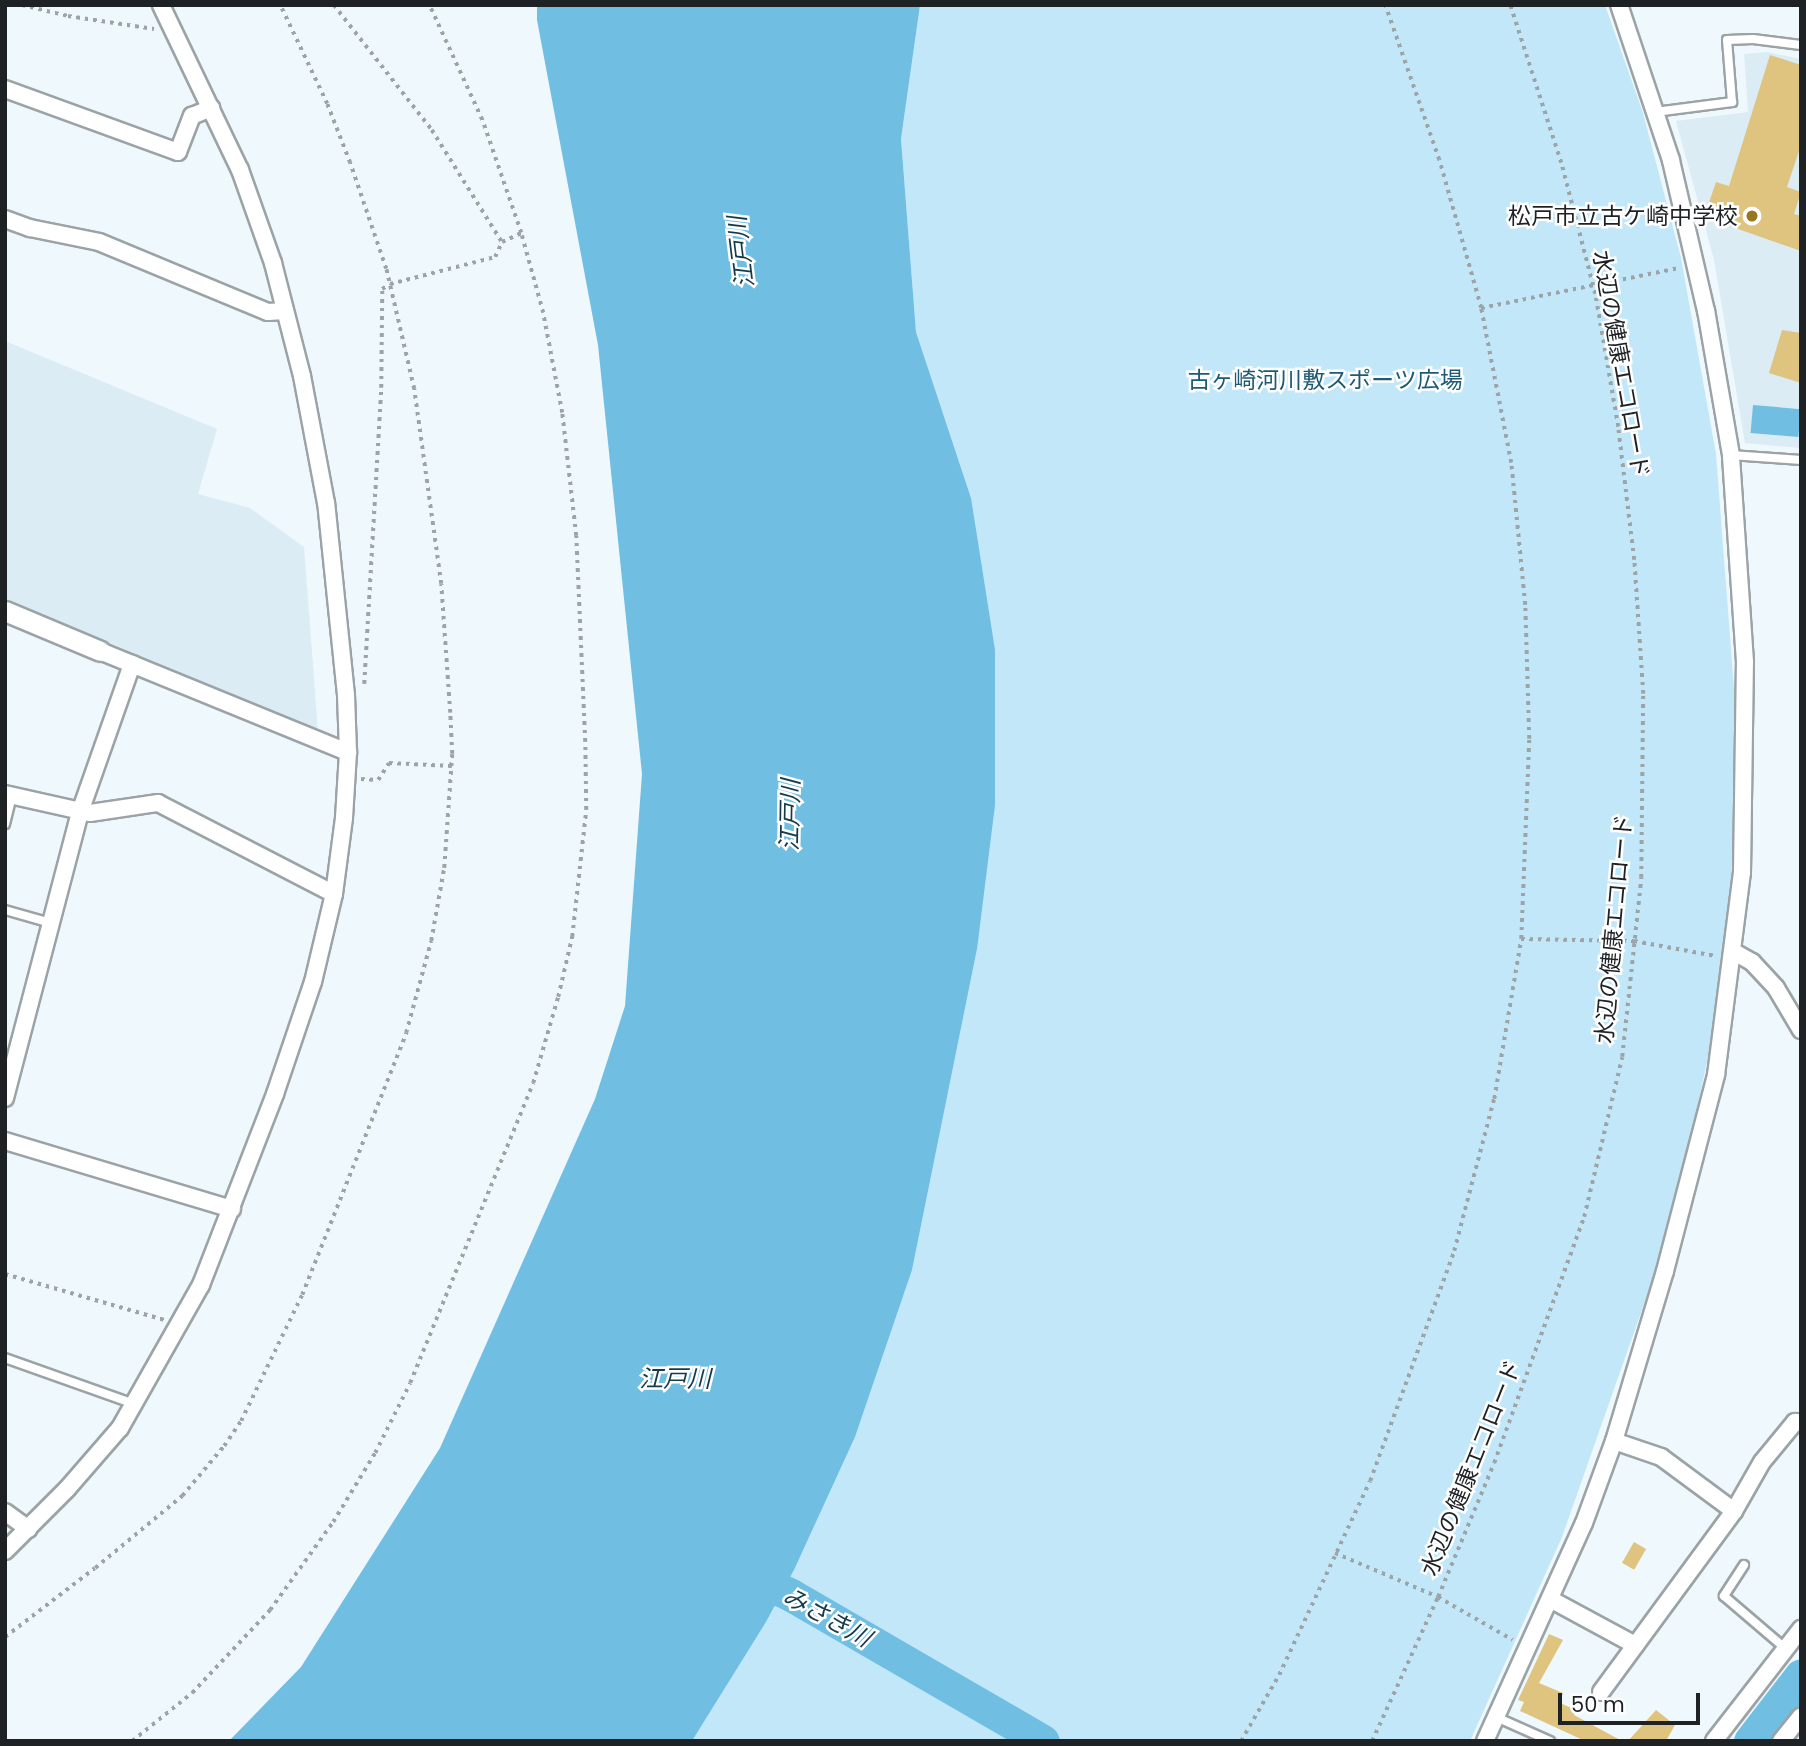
<!DOCTYPE html>
<meta charset="utf-8">
<style>
body{margin:0}
#map{position:relative;width:1806px;height:1746px;overflow:hidden;background:#eff8fc;font-family:Poppins,"Noto Sans JP",sans-serif}
div>[style]{position:absolute}
[style*='--x']{left:calc(var(--x)*1px);top:calc(var(--y)*1px);width:calc(var(--w)*1px);rotate:calc(var(--a)*1deg)}
.built>*{inset:0;background:#dbecf4}
.green>*{inset:0;background:#c1e7f9}
.water>*{inset:0;background:#70bee2;transform-origin:0 0}
.river>*{height:33px;margin:-16.5px;padding:0 16.5px;transform-origin:16.5px;border-radius:16.5px;background:#70bee2}
.building>*{inset:0;background:#dec47f;transform-origin:0 0}
.path>*{height:3.5px;margin-top:-1.75px;transform-origin:0;background:repeating-linear-gradient(90deg,#9da4a7 0 3.5px,transparent 0 8.5px)}
.roads{filter:drop-shadow(2px 0 #9ba3a6) drop-shadow(-2px 0 #9ba3a6) drop-shadow(0 2px #9ba3a6) drop-shadow(0 -2px #9ba3a6)}
.service>*{height:8px;margin:-4px;padding:0 4px;transform-origin:4px;border-radius:4px;background:#fff}
.minor>*{height:16px;margin:-8px;padding:0 8px;transform-origin:8px;border-radius:8px;background:#fff}
.tertiary>*{height:19px;margin:-9.5px;padding:0 9.5px;transform-origin:9.5px;border-radius:9.5px;background:#fff}
.dots>*{width:19px;height:19px;translate:-50% -50%;box-sizing:border-box;border:4px solid #fff;border-radius:50%}
span{translate:-50% -50%;white-space:nowrap;text-align:center;line-height:1.15;-webkit-text-stroke:5px #fff;paint-order:stroke}
.poi-label{font-size:23px;color:#1f2224}
.right{translate:-100% -50%;text-align:right}
.street-label{font-size:23px;color:#1f2224}
.park-label{font-size:23px;color:#1d5b74}
.water-label{font-size:24px;color:#163a49;font-style:italic}
.frame{position:absolute;inset:0;border:7px solid #1f2224;pointer-events:none}
.scale{position:absolute;left:1558px;top:1693px;width:142px;height:32px;box-sizing:border-box;border:4px solid #1f2224;border-top:0;padding-left:9px;font-size:21px;line-height:24px;white-space:nowrap;color:#1f2224;-webkit-text-stroke:5px #fff;paint-order:stroke}
</style>
<div id="map">
<div class="built">
<i style="clip-path:polygon(1767px 52px,1801px 59px,1801px 448px,1745px 443px,1714px 260px,1676px 121px,1748px 112px,1744px 54px)"></i>
<i style="clip-path:polygon(5px 341px,217px 429px,198px 494px,250px 508px,304px 547px,318px 732px,5px 598px)"></i>
</div>
<div class="green">
<i style="clip-path:polygon(920px 5px,1605px 5px,1643px 113px,1681px 258px,1716px 454px,1737px 728px,1731px 890px,1711px 1043px,1695px 1118px,1651px 1284px,1562px 1537px,1470px 1741px,692px 1741px,766px 1622px,794px 1570px,855px 1437px,912px 1270px,977px 949px,971px 498px,916px 332px,901px 139px)"></i>
</div>
<div class="water">
<i style="clip-path:polygon(537px 5px,920px 5px,901px 139px,916px 332px,971px 498px,995px 650px,995px 805px,977px 949px,912px 1270px,855px 1437px,794px 1570px,766px 1622px,692px 1741px,229px 1741px,301px 1667px,440px 1448px,595px 1099px,625px 1006px,642px 774px,598px 345px,537px 20px)"></i>
<i style="left:1753px;top:405px;width:48px;height:28px;rotate:5deg"></i>
</div>
<div class="river">
<i style="--x:743;--y:1572;--w:53;--a:25.6"></i>
<i style="--x:791;--y:1595;--w:291;--a:30.1"></i>
<i style="--x:1750;--y:1741;--w:83;--a:-52.3"></i>
</div>
<div class="building">
<i style="clip-path:polygon(1770px 55px,1801px 65px,1801px 145px,1787px 187px,1801px 192px,1794px 214px,1801px 216px,1801px 251px,1704px 217px,1716px 182px,1729px 186px)"></i>
<i style="clip-path:polygon(1782px 330px,1801px 333px,1801px 383px,1769px 373px)"></i>
<i style="left:1634px;top:1542px;width:14px;height:24px;rotate:30deg"></i>
<i style="clip-path:polygon(1549px 1634px,1563px 1640px,1539px 1683px,1563px 1693px,1560px 1703px,1576px 1710px,1574px 1715px,1622px 1741px,1585px 1741px,1520px 1711px,1524px 1702px,1518px 1700px)"></i>
<i style="clip-path:polygon(1656px 1710px,1675px 1725px,1666px 1741px,1628px 1741px)"></i>
</div>
<div class="path">
<i style="--x:22;--y:5;--w:47;--a:13.4"></i>
<i style="--x:68;--y:16;--w:87;--a:8.6"></i>
<i style="--x:334;--y:5;--w:159;--a:51.9"></i>
<i style="--x:432;--y:130;--w:132;--a:58"></i>
<i style="--x:502;--y:242;--w:21;--a:-25"></i>
<i style="--x:1481;--y:308;--w:202;--a:-11.4"></i>
<i style="--x:364;--y:684;--w:296;--a:-86.7"></i>
<i style="--x:381;--y:388;--w:99;--a:-89.4"></i>
<i style="--x:382;--y:289;--w:9;--a:-32"></i>
<i style="--x:390;--y:284;--w:108;--a:-14.4"></i>
<i style="--x:495;--y:257;--w:17;--a:-65"></i>
<i style="--x:361;--y:779;--w:17;--a:3"></i>
<i style="--x:378;--y:780;--w:20;--a:-57"></i>
<i style="--x:389;--y:763;--w:63;--a:2.7"></i>
<i style="--x:1521;--y:939;--w:113;--a:1"></i>
<i style="--x:1634;--y:941;--w:83;--a:10.4"></i>
<i style="--x:5;--y:1274;--w:166;--a:16.1"></i>
<i style="--x:1335;--y:1553;--w:112;--a:23.1"></i>
<i style="--x:1438;--y:1597;--w:86;--a:29.8"></i>
<i style="--x:5;--y:1637;--w:113;--a:-37.5"></i>
<i style="--x:95;--y:1568;--w:113;--a:-39.6"></i>
<i style="--x:182;--y:1496;--w:65;--a:-50"></i>
<i style="--x:224;--y:1446;--w:30;--a:-56"></i>
<i style="--x:241;--y:1421;--w:140;--a:-64.2"></i>
<i style="--x:302;--y:1295;--w:282;--a:-68.3"></i>
<i style="--x:406;--y:1033;--w:95;--a:-74.8"></i>
<i style="--x:431;--y:941;--w:74;--a:-79.9"></i>
<i style="--x:444;--y:868;--w:114;--a:-86"></i>
<i style="--x:452;--y:754;--w:41;--a:-92.8"></i>
<i style="--x:450;--y:713;--w:129;--a:-94"></i>
<i style="--x:441;--y:584;--w:197;--a:-97.9"></i>
<i style="--x:414;--y:389;--w:123;--a:-103.1"></i>
<i style="--x:386;--y:269;--w:112;--a:-108.8"></i>
<i style="--x:350;--y:163;--w:63;--a:-111.3"></i>
<i style="--x:327;--y:104;--w:110;--a:-115.4"></i>
<i style="--x:132;--y:1741;--w:77;--a:-38.7"></i>
<i style="--x:192;--y:1693;--w:114;--a:-46.8"></i>
<i style="--x:270;--y:1610;--w:108;--a:-54.4"></i>
<i style="--x:333;--y:1522;--w:81;--a:-58.7"></i>
<i style="--x:375;--y:1453;--w:78;--a:-63.4"></i>
<i style="--x:410;--y:1383;--w:324;--a:-67.7"></i>
<i style="--x:533;--y:1083;--w:90;--a:-73.8"></i>
<i style="--x:558;--y:997;--w:62;--a:-76.9"></i>
<i style="--x:572;--y:937;--w:128;--a:-83.7"></i>
<i style="--x:586;--y:810;--w:68;--a:-90.8"></i>
<i style="--x:585;--y:742;--w:206;--a:-92.5"></i>
<i style="--x:576;--y:536;--w:124;--a:-96.5"></i>
<i style="--x:562;--y:413;--w:102;--a:-100.8"></i>
<i style="--x:543;--y:313;--w:83;--a:-105.4"></i>
<i style="--x:521;--y:233;--w:120;--a:-109"></i>
<i style="--x:482;--y:120;--w:127;--a:-114.7"></i>
<i style="--x:1241;--y:1741;--w:76;--a:-60.1"></i>
<i style="--x:1279;--y:1675;--w:214;--a:-64.9"></i>
<i style="--x:1370;--y:1481;--w:245;--a:-69.9"></i>
<i style="--x:1454;--y:1251;--w:157;--a:-75.3"></i>
<i style="--x:1494;--y:1099;--w:162;--a:-80.4"></i>
<i style="--x:1521;--y:939;--w:200;--a:-87.7"></i>
<i style="--x:1529;--y:739;--w:134;--a:-91.7"></i>
<i style="--x:1525;--y:605;--w:143;--a:-95.6"></i>
<i style="--x:1511;--y:463;--w:158;--a:-101"></i>
<i style="--x:1481;--y:308;--w:154;--a:-105.8"></i>
<i style="--x:1439;--y:160;--w:164;--a:-109.2"></i>
<i style="--x:1372;--y:1741;--w:158;--a:-65.4"></i>
<i style="--x:1438;--y:1597;--w:145;--a:-67.3"></i>
<i style="--x:1494;--y:1463;--w:262;--a:-69.9"></i>
<i style="--x:1584;--y:1217;--w:164;--a:-76.6"></i>
<i style="--x:1622;--y:1057;--w:180;--a:-83.9"></i>
<i style="--x:1641;--y:878;--w:184;--a:-89.4"></i>
<i style="--x:1643;--y:694;--w:134;--a:-93.8"></i>
<i style="--x:1634;--y:560;--w:134;--a:-96.9"></i>
<i style="--x:1618;--y:427;--w:135;--a:-99.8"></i>
<i style="--x:1595;--y:294;--w:135;--a:-104.5"></i>
<i style="--x:1561;--y:163;--w:166;--a:-107.9"></i>
</div>
<div class="roads">
<div class="service">
<i style="--x:1655;--y:112;--w:78;--a:-7.4"></i>
<i style="--x:1732;--y:102;--w:62;--a:-94.6"></i>
<i style="--x:1727;--y:40;--w:26;--a:-2"></i>
<i style="--x:1753;--y:39;--w:48;--a:7.1"></i>
<i style="--x:1731;--y:455;--w:70;--a:4.1"></i>
<i style="--x:5;--y:824;--w:29;--a:-76"></i>
<i style="--x:5;--y:910;--w:48;--a:15.8"></i>
<i style="--x:5;--y:1358;--w:137;--a:19.6"></i>
<i style="--x:1744;--y:1565;--w:37;--a:123"></i>
<i style="--x:1724;--y:1596;--w:82;--a:40.5"></i>
<i style="--x:1496;--y:1717;--w:59;--a:24"></i>
</div>
<div class="minor">
<i style="--x:5;--y:89;--w:184;--a:20"></i>
<i style="--x:178;--y:152;--w:39;--a:-69"></i>
<i style="--x:192;--y:116;--w:21;--a:-23"></i>
<i style="--x:5;--y:219;--w:27;--a:20"></i>
<i style="--x:30;--y:228;--w:70;--a:11.5"></i>
<i style="--x:99;--y:242;--w:183;--a:22.5"></i>
<i style="--x:268;--y:312;--w:17;--a:-3"></i>
<i style="--x:100;--y:651;--w:268;--a:22.2"></i>
<i style="--x:5;--y:794;--w:87;--a:12.6"></i>
<i style="--x:90;--y:813;--w:69;--a:-8.4"></i>
<i style="--x:158;--y:803;--w:198;--a:27.3"></i>
<i style="--x:1734;--y:952;--w:21;--a:29"></i>
<i style="--x:1752;--y:962;--w:35;--a:47"></i>
<i style="--x:1776;--y:988;--w:49;--a:59.2"></i>
<i style="--x:5;--y:1098;--w:296;--a:-75.3"></i>
<i style="--x:80;--y:812;--w:157;--a:-70.6"></i>
<i style="--x:5;--y:1141;--w:237;--a:16.7"></i>
<i style="--x:1614;--y:1441;--w:50;--a:18.8"></i>
<i style="--x:1661;--y:1457;--w:91;--a:36.5"></i>
<i style="--x:1734;--y:1511;--w:56;--a:-60.3"></i>
<i style="--x:1762;--y:1462;--w:52;--a:-50.5"></i>
<i style="--x:1795;--y:1422;--w:6;--a:9"></i>
<i style="--x:5;--y:1512;--w:29;--a:36"></i>
<i style="--x:5;--y:1551;--w:88;--a:-45"></i>
<i style="--x:67;--y:1489;--w:81;--a:-49"></i>
<i style="--x:120;--y:1428;--w:164;--a:-60.5"></i>
<i style="--x:201;--y:1285;--w:205;--a:-68.8"></i>
<i style="--x:275;--y:1094;--w:118;--a:-71.3"></i>
<i style="--x:313;--y:982;--w:90;--a:-76.6"></i>
<i style="--x:334;--y:894;--w:77;--a:-82.5"></i>
<i style="--x:344;--y:818;--w:66;--a:-86.5"></i>
<i style="--x:348;--y:752;--w:57;--a:-92"></i>
<i style="--x:346;--y:695;--w:193;--a:-95.9"></i>
<i style="--x:326;--y:503;--w:129;--a:-100.7"></i>
<i style="--x:302;--y:376;--w:117;--a:-104.4"></i>
<i style="--x:273;--y:263;--w:99;--a:-109.5"></i>
<i style="--x:240;--y:170;--w:183;--a:-115.6"></i>
<i style="--x:1550;--y:1599;--w:97;--a:28.4"></i>
<i style="--x:1601;--y:1692;--w:225;--a:-53.7"></i>
<i style="--x:1485;--y:1741;--w:239;--a:-65.6"></i>
<i style="--x:1584;--y:1523;--w:87;--a:-69.9"></i>
<i style="--x:1614;--y:1441;--w:177;--a:-73.3"></i>
<i style="--x:1665;--y:1271;--w:203;--a:-75.4"></i>
<i style="--x:1716;--y:1075;--w:204;--a:-82.7"></i>
<i style="--x:1742;--y:873;--w:211;--a:-89.2"></i>
<i style="--x:1745;--y:662;--w:207;--a:-93.9"></i>
<i style="--x:1731;--y:455;--w:146;--a:-99.8"></i>
<i style="--x:1706;--y:311;--w:155;--a:-103.1"></i>
<i style="--x:1671;--y:160;--w:163;--a:-108.5"></i>
<i style="--x:1714;--y:1741;--w:142;--a:-52.2"></i>
<i style="--x:1781;--y:1741;--w:32;--a:-51"></i>
</div>
<div class="tertiary">
<i style="--x:5;--y:611;--w:103;--a:22.8"></i>
</div>
</div>
<div class="dots">
<i style="left:1752px;top:216px;background:#95781f"></i>
</div>
<div class="poi-label">
<span class="right" style="left:1738px;top:216px">松戸市立古ケ崎中学校</span>
</div>
<div class="street-label">
<span style="left:1621px;top:364px;rotate:80deg">水辺の健康エコロード</span>
<span style="left:1614px;top:929px;rotate:-85deg">水辺の健康エコロード</span>
<span style="left:1471px;top:1468px;rotate:-68deg">水辺の健康エコロード</span>
</div>
<div class="park-label">
<span style="left:1325px;top:380px">古ヶ崎河川敷スポーツ広場</span>
</div>
<div class="water-label">
<span style="left:741px;top:252px;rotate:-97deg">江戸川</span>
<span style="left:790px;top:815px;rotate:-89deg">江戸川</span>
<span style="left:675px;top:1379px">江戸川</span>
<span style="left:827px;top:1617px;rotate:29deg">みさき川</span>
</div>
<div class="frame"></div>
<div class="scale">50 m</div>
</div>
